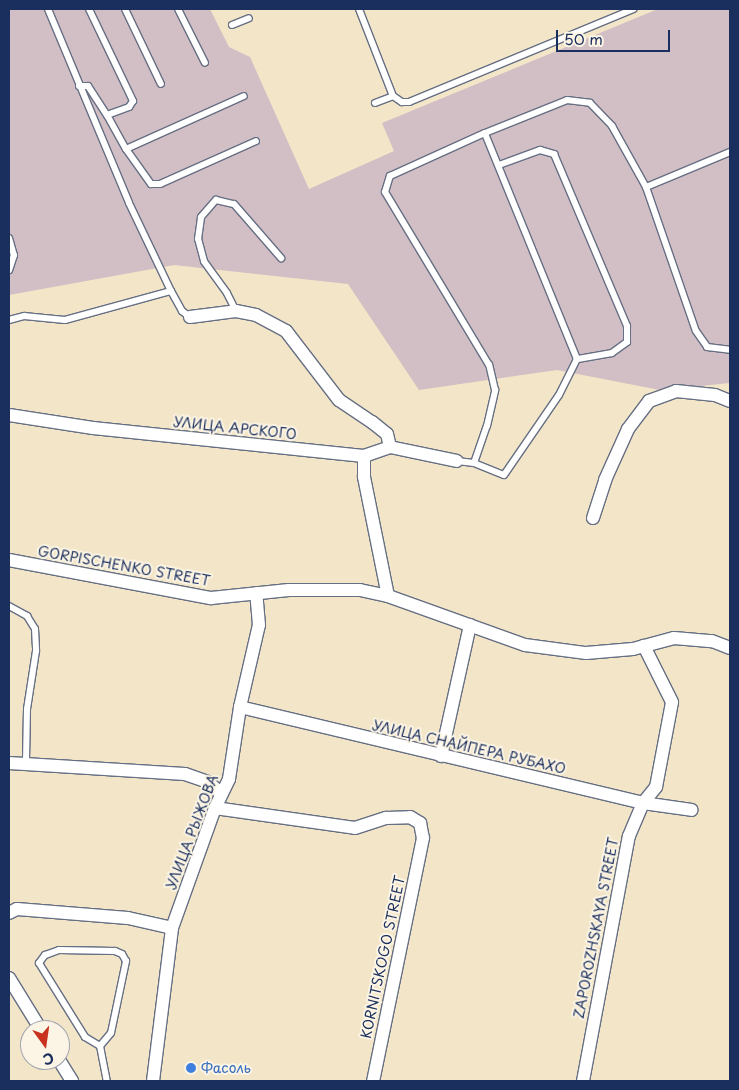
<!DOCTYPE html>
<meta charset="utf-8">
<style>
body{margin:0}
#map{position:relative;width:739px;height:1090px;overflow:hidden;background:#f2e5c8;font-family:"Playpen Sans",sans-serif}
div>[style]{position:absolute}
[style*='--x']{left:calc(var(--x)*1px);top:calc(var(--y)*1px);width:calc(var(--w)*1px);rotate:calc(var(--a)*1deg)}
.industrial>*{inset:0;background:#d2bec5}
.roads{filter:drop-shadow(1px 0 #666f83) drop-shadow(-1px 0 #666f83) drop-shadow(0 1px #666f83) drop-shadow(0 -1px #666f83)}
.lane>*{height:6px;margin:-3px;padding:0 3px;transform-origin:3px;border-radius:3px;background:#fff}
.street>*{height:12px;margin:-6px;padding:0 6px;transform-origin:6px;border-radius:6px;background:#fff}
.dots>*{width:14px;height:14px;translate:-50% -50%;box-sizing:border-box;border:2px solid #fcf5e5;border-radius:50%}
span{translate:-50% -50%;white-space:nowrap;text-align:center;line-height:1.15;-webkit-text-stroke:4px #fcf5e5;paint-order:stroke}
.street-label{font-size:14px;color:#1b2f5e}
.shop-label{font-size:14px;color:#366cbe}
.left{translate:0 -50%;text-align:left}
.frame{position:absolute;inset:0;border:10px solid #1b2f5e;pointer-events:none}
.north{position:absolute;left:20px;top:1020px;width:50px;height:50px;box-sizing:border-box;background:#fcf5e5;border:1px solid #a2a6af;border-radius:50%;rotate:166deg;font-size:14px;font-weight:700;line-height:20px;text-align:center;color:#1b2f5e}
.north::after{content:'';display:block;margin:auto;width:18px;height:22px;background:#c8321e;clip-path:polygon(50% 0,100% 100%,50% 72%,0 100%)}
.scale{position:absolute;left:556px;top:30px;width:114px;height:22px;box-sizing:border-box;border:2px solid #1b2f5e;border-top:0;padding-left:6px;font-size:15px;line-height:18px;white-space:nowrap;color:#1b2f5e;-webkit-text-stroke:4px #fcf5e5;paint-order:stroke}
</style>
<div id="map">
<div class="industrial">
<i style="clip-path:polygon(9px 9px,210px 9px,229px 47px,250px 57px,309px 189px,394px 151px,382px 123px,658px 9px,730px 9px,730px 383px,660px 390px,557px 370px,419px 390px,348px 284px,174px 265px,9px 295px)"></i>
</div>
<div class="roads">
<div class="lane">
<i style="--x:48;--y:9;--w:210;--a:67.3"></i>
<i style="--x:129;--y:203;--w:98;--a:64.5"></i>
<i style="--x:171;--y:291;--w:23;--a:61"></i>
<i style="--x:182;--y:311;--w:10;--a:37"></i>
<i style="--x:89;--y:9;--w:102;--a:64.4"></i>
<i style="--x:133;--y:101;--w:7;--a:124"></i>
<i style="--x:129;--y:107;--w:23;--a:160"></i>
<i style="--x:125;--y:9;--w:83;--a:64.4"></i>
<i style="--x:178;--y:9;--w:60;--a:63.4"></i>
<i style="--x:359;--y:9;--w:93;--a:68.7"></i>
<i style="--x:393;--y:96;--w:11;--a:34"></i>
<i style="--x:402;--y:102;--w:7;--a:0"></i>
<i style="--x:409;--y:102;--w:243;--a:-22.5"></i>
<i style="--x:232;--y:25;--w:18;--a:-22"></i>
<i style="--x:79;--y:86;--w:9;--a:0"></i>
<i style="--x:88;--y:86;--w:35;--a:57"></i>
<i style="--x:107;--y:115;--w:39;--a:61"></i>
<i style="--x:126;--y:149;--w:43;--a:54.5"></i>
<i style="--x:151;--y:184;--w:9;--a:0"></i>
<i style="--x:160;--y:184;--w:105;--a:-24.1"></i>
<i style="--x:375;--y:103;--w:19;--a:-21"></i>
<i style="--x:126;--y:149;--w:129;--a:-24.2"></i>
<i style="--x:499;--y:165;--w:44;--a:-20.1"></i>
<i style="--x:540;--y:150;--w:15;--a:16"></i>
<i style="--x:554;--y:154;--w:187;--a:67"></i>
<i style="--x:627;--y:326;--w:16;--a:90"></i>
<i style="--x:627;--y:342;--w:19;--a:144"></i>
<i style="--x:612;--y:353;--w:36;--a:170"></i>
<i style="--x:646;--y:187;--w:91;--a:-22.6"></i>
<i style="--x:9;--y:238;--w:18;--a:74"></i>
<i style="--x:14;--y:255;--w:16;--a:108"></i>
<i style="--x:236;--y:311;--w:20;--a:-117"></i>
<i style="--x:227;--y:293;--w:39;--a:-126"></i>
<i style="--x:204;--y:261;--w:23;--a:-105"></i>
<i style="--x:198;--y:239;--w:22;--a:-82"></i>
<i style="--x:201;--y:217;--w:23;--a:-49"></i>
<i style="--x:216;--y:200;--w:18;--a:13"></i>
<i style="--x:234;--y:204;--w:72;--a:49"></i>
<i style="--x:9;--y:320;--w:16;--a:-15"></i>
<i style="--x:24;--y:316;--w:41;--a:5.6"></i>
<i style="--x:65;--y:320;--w:110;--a:-15.3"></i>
<i style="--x:457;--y:461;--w:17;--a:7"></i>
<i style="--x:474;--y:463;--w:32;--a:22"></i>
<i style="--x:504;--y:475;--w:97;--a:-55.5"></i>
<i style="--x:559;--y:395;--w:40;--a:-63.4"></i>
<i style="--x:577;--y:359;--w:244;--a:-112.2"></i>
<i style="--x:474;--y:463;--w:39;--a:-71"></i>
<i style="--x:487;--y:426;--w:37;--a:-77"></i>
<i style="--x:495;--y:390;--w:26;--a:-103"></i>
<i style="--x:489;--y:365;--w:202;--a:-121"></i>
<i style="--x:385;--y:192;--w:17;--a:-73"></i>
<i style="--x:390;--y:176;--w:104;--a:-24.4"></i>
<i style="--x:485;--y:133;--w:88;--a:-21.9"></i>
<i style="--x:567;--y:100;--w:23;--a:7"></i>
<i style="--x:590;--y:103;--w:32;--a:46"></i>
<i style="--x:612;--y:126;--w:70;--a:60.9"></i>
<i style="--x:646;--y:187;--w:152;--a:70.9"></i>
<i style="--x:696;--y:331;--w:19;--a:55"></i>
<i style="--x:707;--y:347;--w:23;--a:7"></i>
<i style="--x:9;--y:606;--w:21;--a:29"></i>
<i style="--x:27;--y:616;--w:15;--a:58"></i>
<i style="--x:35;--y:629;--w:22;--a:87"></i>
<i style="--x:36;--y:651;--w:59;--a:98.8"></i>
<i style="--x:27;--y:709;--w:54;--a:91.1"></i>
<i style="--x:100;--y:1046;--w:17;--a:-50"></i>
<i style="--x:111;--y:1033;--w:74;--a:-78.2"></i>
<i style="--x:126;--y:961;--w:8;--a:-120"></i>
<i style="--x:122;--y:954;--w:8;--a:-157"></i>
<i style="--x:115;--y:951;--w:56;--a:-179"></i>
<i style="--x:59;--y:950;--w:15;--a:160"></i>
<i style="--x:45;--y:955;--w:10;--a:127"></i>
<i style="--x:39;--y:963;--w:87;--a:58.1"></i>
<i style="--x:85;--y:1037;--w:17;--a:31"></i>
<i style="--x:100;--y:1046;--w:36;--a:79"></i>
</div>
<div class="street">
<i style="--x:190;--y:317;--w:46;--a:-7.4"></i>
<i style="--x:236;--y:311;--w:20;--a:11"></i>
<i style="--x:256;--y:315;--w:34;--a:28"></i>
<i style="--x:286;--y:331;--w:87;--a:52.5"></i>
<i style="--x:339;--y:400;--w:40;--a:34"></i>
<i style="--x:372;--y:422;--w:19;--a:39"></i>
<i style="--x:387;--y:434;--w:13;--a:77"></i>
<i style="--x:9;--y:415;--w:85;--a:8.8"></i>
<i style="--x:93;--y:428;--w:272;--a:5.9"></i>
<i style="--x:364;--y:456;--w:28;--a:-19"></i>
<i style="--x:390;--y:447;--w:68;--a:11.8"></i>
<i style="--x:364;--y:456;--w:21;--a:90"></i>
<i style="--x:364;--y:477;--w:121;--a:78.6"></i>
<i style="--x:593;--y:518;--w:40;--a:-72"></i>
<i style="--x:605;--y:480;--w:56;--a:-65.7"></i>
<i style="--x:628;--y:429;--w:35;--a:-53"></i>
<i style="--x:649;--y:401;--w:29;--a:-20"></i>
<i style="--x:676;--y:391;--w:39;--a:6"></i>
<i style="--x:715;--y:395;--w:16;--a:22"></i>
<i style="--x:9;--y:560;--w:206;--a:10.7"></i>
<i style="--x:211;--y:598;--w:78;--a:-5.9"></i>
<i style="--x:289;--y:590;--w:71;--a:0"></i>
<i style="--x:360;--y:590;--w:29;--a:12"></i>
<i style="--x:388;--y:596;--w:145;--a:19.7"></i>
<i style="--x:525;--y:645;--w:62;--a:7.5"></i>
<i style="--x:586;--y:653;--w:47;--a:-4.9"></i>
<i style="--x:633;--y:649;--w:42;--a:-15"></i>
<i style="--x:674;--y:638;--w:38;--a:5"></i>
<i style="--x:712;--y:641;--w:19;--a:21"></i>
<i style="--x:240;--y:707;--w:414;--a:13.4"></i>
<i style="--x:643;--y:803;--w:49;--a:8.1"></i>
<i style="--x:441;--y:756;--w:134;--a:-77.5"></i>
<i style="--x:9;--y:763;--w:176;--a:3.6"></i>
<i style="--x:185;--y:774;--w:24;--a:19"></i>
<i style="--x:208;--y:782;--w:18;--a:41"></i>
<i style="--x:215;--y:808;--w:141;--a:8.1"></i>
<i style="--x:355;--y:828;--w:33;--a:-18"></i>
<i style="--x:386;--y:818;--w:24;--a:-2"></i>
<i style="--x:410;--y:817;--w:12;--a:31"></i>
<i style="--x:420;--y:823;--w:15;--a:79"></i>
<i style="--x:423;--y:838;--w:248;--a:101.6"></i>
<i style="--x:9;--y:913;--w:9;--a:-27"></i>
<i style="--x:17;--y:909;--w:111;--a:4.6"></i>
<i style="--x:128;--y:918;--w:45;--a:12.8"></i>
<i style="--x:9;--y:978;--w:61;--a:58.4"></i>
<i style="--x:59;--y:1060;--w:25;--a:58"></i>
<i style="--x:153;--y:1081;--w:154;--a:-82.9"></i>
<i style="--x:172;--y:928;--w:127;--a:-70.3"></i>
<i style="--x:215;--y:808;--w:32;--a:-64"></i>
<i style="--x:229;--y:779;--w:73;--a:-81.3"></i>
<i style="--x:240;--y:707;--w:84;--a:-77"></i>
<i style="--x:259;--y:625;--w:32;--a:-95"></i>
<i style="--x:583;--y:1081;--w:249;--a:-79.4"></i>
<i style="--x:629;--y:836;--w:36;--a:-67"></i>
<i style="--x:643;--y:803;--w:21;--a:-51"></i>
<i style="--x:656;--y:787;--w:86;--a:-79.3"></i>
<i style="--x:672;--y:702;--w:63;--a:-116.6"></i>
</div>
</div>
<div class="dots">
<i style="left:191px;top:1068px;background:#3f7fe0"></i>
</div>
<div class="street-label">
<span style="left:235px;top:428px;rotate:6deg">УЛИЦА АРСКОГО</span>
<span style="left:124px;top:566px;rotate:10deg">GORPISCHENKO STREET</span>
<span style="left:469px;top:747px;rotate:13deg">УЛИЦА СНАЙПЕРА РУБАХО</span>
<span style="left:192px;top:832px;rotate:-69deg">УЛИЦА РЫЖОВА</span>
<span style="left:596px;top:928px;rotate:-79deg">ZAPOROZHSKAYA STREET</span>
<span style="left:383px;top:957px;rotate:-78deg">KORNITSKOGO STREET</span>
</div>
<div class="shop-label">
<span class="left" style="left:201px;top:1068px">Фасоль</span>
</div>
<div class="frame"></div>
<div class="north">С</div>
<div class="scale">50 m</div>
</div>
